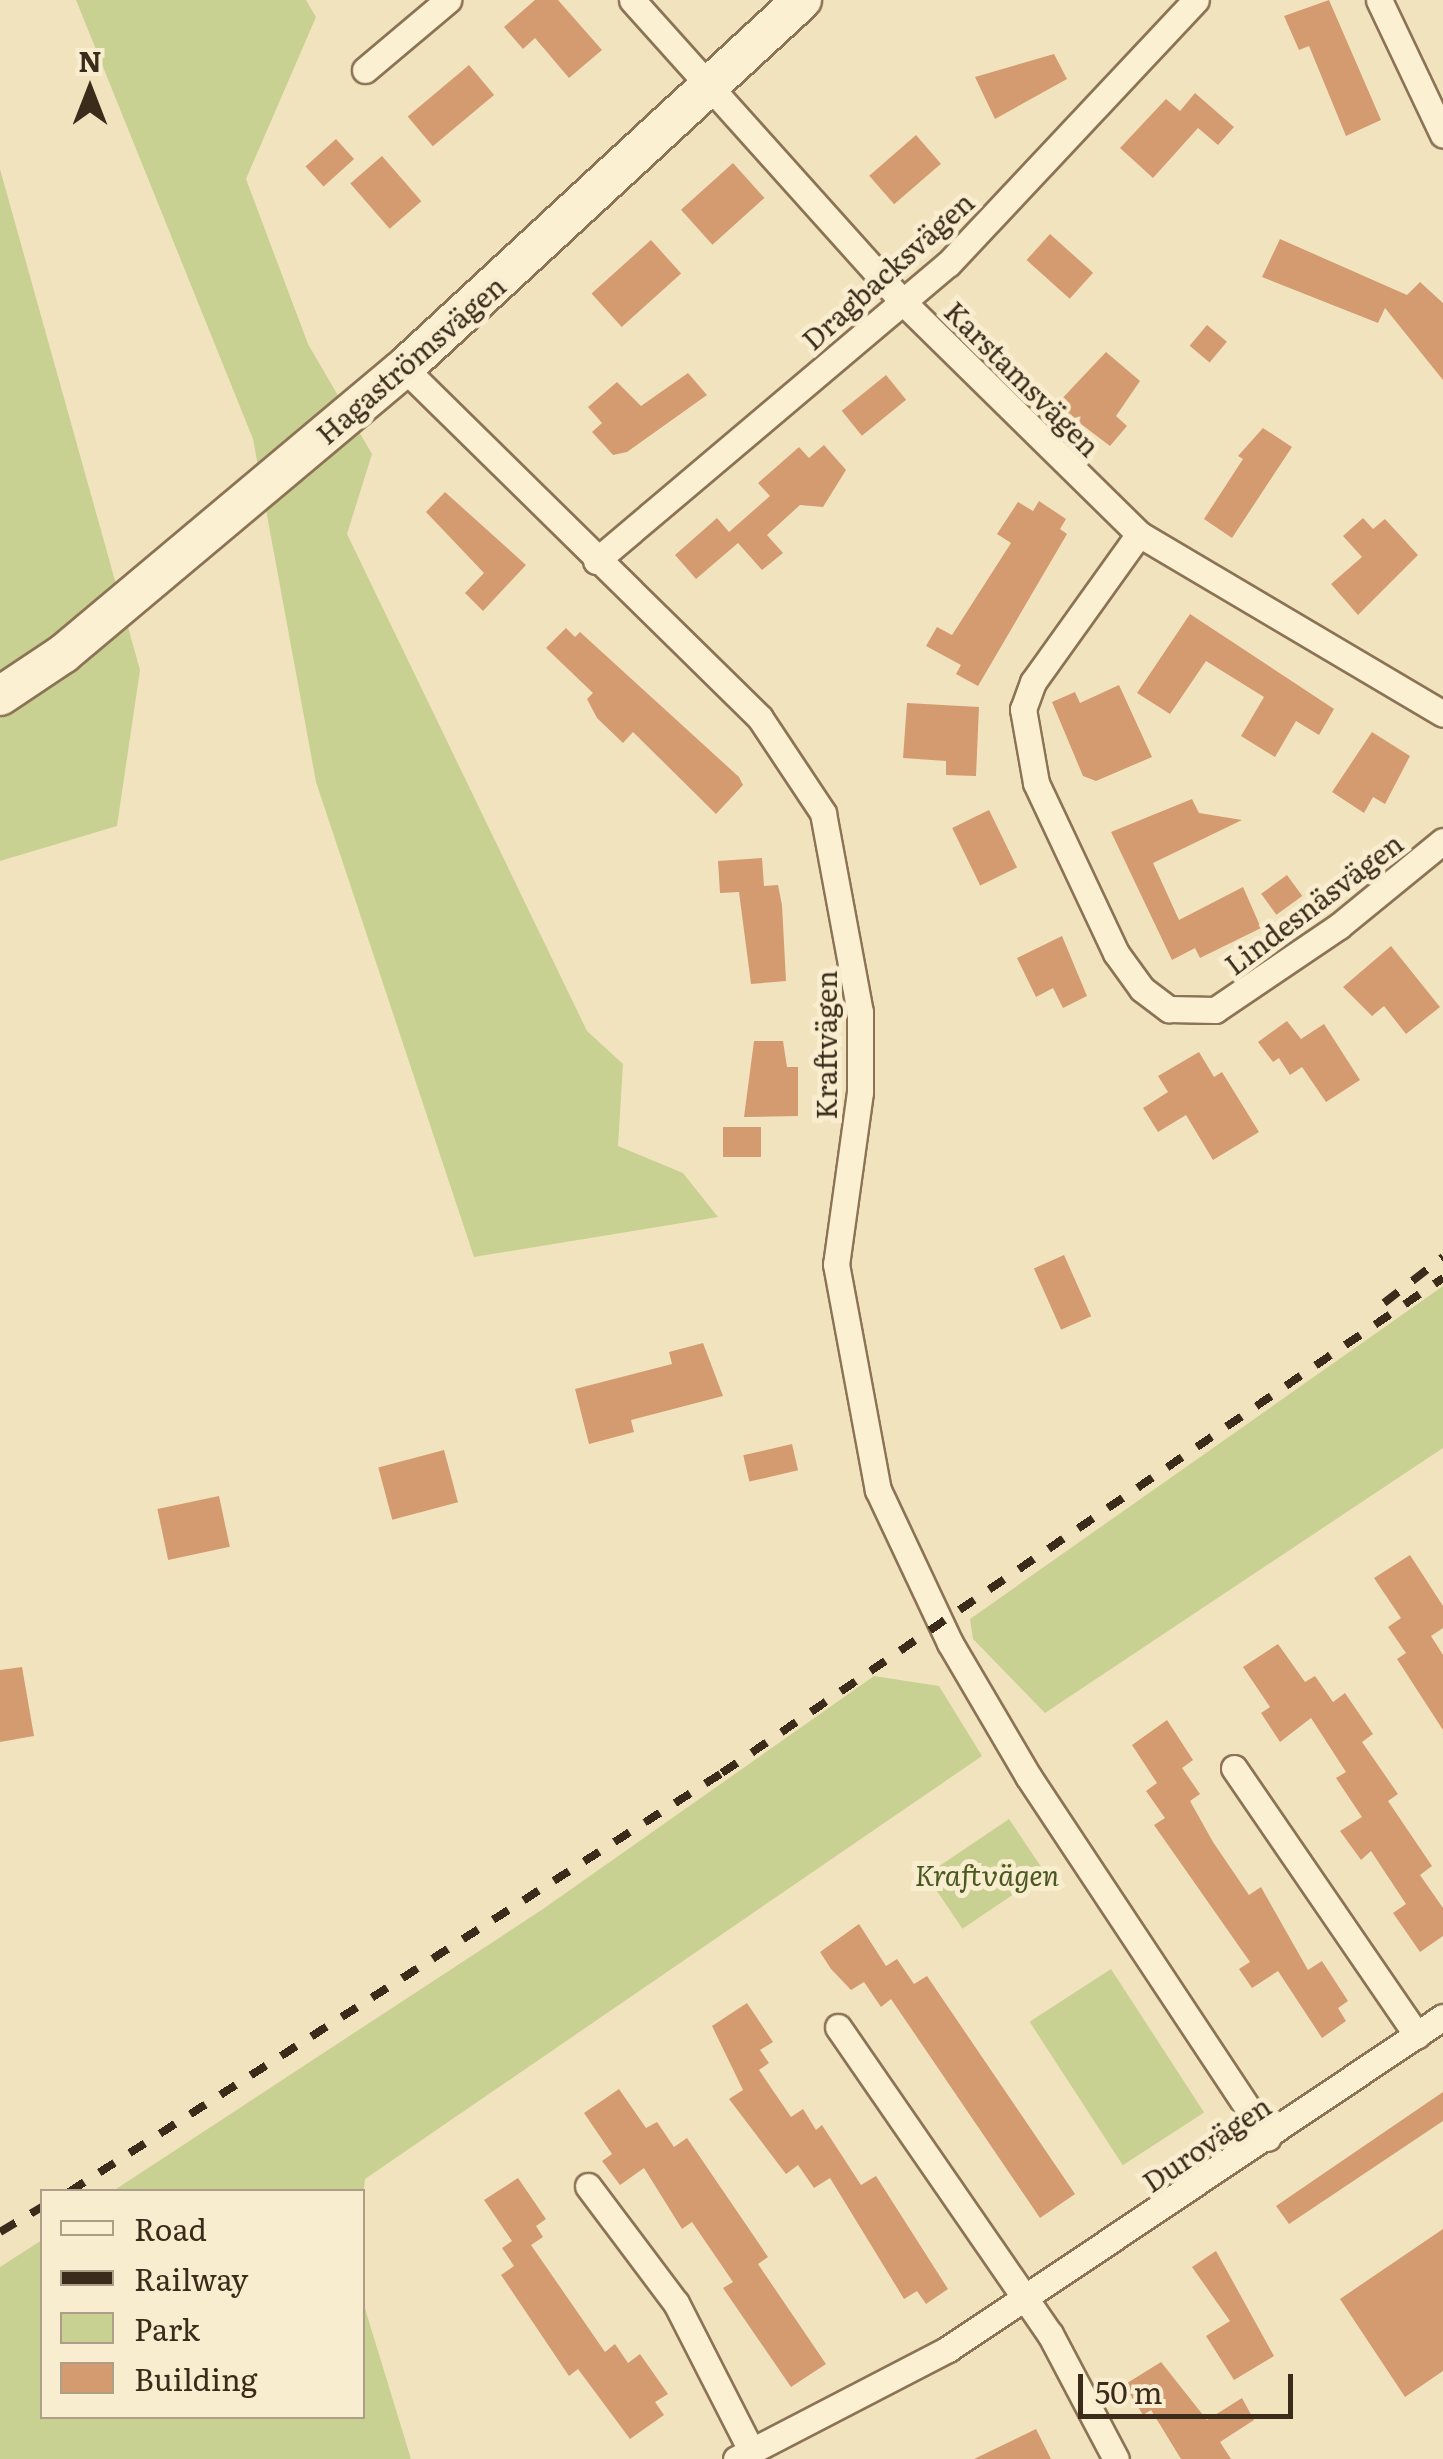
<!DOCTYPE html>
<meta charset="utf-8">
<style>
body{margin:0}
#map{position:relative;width:1443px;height:2459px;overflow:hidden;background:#f2e3bf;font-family:Literata,serif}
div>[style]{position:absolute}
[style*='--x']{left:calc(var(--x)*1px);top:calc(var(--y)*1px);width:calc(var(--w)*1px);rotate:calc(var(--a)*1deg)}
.green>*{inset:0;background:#c9d192;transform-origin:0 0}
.building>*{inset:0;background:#d49b71;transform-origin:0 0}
.roads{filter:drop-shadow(2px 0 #8c7355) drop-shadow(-2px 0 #8c7355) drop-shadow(0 2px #8c7355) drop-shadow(0 -2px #8c7355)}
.street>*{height:25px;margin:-12.5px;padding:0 12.5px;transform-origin:12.5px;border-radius:12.5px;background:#fcf0d3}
.secondary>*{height:38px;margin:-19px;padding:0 19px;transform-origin:19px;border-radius:19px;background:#fcf0d3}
.rail>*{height:8px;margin-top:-4px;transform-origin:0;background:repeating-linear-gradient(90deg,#3a2b1b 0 18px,transparent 0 36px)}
span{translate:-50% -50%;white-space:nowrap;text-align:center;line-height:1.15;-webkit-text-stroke:10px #f9edcf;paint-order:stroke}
.street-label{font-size:28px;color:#3a2b1b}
.park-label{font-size:28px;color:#4a5920;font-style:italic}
.legend{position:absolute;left:40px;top:2189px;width:325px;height:230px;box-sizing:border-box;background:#f9edcf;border:2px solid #ad9f87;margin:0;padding:12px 18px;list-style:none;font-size:30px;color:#3a2b1b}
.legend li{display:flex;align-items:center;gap:20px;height:50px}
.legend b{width:50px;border:2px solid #ad9f87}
.north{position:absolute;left:40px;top:40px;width:100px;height:100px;-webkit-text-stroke:8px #f9edcf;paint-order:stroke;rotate:0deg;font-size:28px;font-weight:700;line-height:40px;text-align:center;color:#3a2b1b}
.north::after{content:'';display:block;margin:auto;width:35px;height:45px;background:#3a2b1b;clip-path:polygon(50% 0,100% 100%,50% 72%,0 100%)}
.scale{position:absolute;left:1078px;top:2374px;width:215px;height:45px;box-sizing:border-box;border:5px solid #3a2b1b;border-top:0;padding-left:12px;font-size:30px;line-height:35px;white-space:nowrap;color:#3a2b1b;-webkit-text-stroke:8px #f9edcf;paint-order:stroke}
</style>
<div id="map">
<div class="green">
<i style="clip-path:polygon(76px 0,306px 0,316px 17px,246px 179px,308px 344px,372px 454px,347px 534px,587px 1031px,623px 1064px,618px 1146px,683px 1173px,718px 1217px,474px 1257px,316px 782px,253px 439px)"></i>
<i style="clip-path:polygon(0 169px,140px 670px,117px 826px,0 861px)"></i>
<i style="clip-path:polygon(1443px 1286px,1443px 1448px,1045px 1713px,973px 1639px,970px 1619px)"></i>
<i style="clip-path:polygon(874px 1676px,939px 1686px,982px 1756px,365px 2179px,363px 2198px,362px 2192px,113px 2191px,543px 1909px)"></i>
<i style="left:1009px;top:1819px;width:65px;height:100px;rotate:56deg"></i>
<i style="left:1111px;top:1969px;width:171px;height:97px;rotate:57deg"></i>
<i style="clip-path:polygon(42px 2240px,42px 2416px,362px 2416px,363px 2302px,411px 2459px,0 2459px,0 2267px)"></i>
</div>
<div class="building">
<i style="clip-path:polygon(535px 0,558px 0,602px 50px,569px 78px,535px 38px,523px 49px,504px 27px)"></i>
<i style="clip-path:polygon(1329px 0,1381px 120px,1346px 136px,1309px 46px,1299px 50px,1284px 16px)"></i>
<i style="clip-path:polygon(1054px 54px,1067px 79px,995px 119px,975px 77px)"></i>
<i style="left:469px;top:65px;width:39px;height:80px;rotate:50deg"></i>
<i style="clip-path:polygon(1195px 93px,1234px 127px,1218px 145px,1198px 128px,1153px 178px,1120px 148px,1166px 99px,1180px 111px)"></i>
<i style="left:916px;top:135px;width:38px;height:62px;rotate:49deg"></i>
<i style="left:336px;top:139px;width:27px;height:41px;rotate:48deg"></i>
<i style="left:382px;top:156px;width:60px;height:42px;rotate:49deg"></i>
<i style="left:733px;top:163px;width:47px;height:70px;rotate:48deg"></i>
<i style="left:1050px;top:234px;width:58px;height:35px;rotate:42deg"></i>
<i style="clip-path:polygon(1280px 239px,1407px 295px,1420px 282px,1443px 303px,1443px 380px,1385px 308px,1378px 323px,1262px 277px)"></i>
<i style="left:651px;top:240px;width:45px;height:80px;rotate:48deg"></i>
<i style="left:1207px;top:325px;width:26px;height:27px;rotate:40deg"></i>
<i style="clip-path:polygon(1106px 352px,1140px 381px,1116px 416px,1127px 426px,1110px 446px,1056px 405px)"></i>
<i style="clip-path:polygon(688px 373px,707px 395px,627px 452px,613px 455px,592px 432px,602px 423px,588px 407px,617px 382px,641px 406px)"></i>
<i style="left:886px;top:375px;width:32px;height:57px;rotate:51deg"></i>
<i style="clip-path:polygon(1263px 428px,1292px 447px,1232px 538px,1204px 519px,1243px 459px,1238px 456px)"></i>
<i style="clip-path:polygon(824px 445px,846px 470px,823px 507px,800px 505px,767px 535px,783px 553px,762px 570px,738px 543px,696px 579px,675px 555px,717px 518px,729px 532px,770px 496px,758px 483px,799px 447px,809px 458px)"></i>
<i style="clip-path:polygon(445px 492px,526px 565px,483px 611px,465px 593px,484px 573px,426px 512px)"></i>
<i style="clip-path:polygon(1039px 501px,1066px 519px,1060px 529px,1067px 534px,978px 686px,956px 674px,961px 665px,926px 646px,937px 627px,952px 635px,1011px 543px,997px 534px,1018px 502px,1033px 511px)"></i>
<i style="clip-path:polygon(1363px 518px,1373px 529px,1385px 519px,1418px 555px,1358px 615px,1331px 584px,1362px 557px,1343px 536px)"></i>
<i style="clip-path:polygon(1190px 614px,1334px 709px,1319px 735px,1296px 721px,1275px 757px,1241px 736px,1264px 697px,1206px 661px,1170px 714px,1137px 693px)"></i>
<i style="clip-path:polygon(566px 628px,575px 637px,580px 632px,739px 777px,743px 785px,716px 814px,633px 732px,623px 743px,597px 718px,587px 699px,593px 693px,546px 648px)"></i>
<i style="clip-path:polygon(1119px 685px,1152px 757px,1096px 781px,1083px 776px,1052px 702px,1075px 692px,1080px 703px)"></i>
<i style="clip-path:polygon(907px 703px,979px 707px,976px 776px,946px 775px,946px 761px,903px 758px)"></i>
<i style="clip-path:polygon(1372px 732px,1410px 756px,1385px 804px,1373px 797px,1364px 813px,1332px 792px)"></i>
<i style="clip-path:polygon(1192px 799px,1199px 813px,1242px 820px,1153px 863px,1179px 920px,1243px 887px,1261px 928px,1200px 958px,1195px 948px,1172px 960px,1111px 832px)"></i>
<i style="left:989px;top:810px;width:64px;height:41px;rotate:64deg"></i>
<i style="clip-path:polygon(762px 858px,764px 886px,778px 885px,782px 905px,786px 981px,751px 984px,739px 892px,720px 893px,718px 861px)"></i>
<i style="left:1287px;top:875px;width:26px;height:32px;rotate:54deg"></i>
<i style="clip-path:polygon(1062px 936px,1087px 996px,1063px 1008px,1053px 988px,1036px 997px,1017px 958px)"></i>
<i style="clip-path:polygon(1391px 946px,1440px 1007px,1406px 1034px,1384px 1006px,1372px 1016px,1343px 987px)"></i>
<i style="clip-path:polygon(1287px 1021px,1301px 1039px,1324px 1024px,1360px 1080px,1326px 1102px,1302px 1067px,1290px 1075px,1279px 1058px,1273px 1062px,1258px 1042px)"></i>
<i style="clip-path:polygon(754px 1041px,783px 1041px,787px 1067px,798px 1067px,798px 1116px,744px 1117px)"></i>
<i style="clip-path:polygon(1199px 1052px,1214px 1077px,1222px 1072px,1259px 1132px,1213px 1160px,1186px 1115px,1158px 1132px,1143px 1108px,1168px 1092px,1158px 1076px)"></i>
<i style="left:723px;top:1127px;width:38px;height:30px"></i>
<i style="left:1064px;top:1255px;width:67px;height:33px;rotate:66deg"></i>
<i style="clip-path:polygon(703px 1343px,723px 1396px,631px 1420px,634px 1432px,589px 1444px,575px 1389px,672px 1364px,669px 1352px)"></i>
<i style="left:792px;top:1444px;width:27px;height:50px;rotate:77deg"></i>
<i style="left:444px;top:1450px;width:54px;height:68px;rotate:75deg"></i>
<i style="left:219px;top:1496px;width:52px;height:63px;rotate:78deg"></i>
<i style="clip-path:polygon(1410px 1555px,1443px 1606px,1443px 1628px,1431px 1636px,1443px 1655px,1443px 1730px,1397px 1659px,1406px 1653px,1388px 1627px,1401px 1618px,1374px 1578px)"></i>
<i style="clip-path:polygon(1278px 1644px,1305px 1682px,1315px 1676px,1333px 1702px,1345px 1693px,1373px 1734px,1362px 1742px,1398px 1794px,1388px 1801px,1432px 1866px,1420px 1875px,1443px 1908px,1443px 1936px,1420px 1952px,1393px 1913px,1406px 1904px,1371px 1851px,1361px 1860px,1340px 1831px,1362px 1817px,1336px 1778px,1346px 1772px,1311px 1718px,1280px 1742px,1261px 1713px,1270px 1707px,1243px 1667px)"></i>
<i style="clip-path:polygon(22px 1667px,34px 1736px,0 1742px,0 1670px)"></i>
<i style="clip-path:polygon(1167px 1720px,1193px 1760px,1182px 1768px,1200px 1794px,1190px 1801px,1213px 1842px,1249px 1895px,1261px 1887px,1308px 1970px,1322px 1961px,1348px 2001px,1338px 2008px,1346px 2021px,1322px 2038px,1278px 1971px,1252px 1988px,1239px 1969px,1250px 1962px,1154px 1825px,1165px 1818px,1146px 1791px,1157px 1783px,1132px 1745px)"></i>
<i style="clip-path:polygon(859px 1924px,886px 1966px,897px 1959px,914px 1984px,927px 1976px,1075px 2194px,1040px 2218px,891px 1999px,881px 2007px,864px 1982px,851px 1990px,831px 1969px,820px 1952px)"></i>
<i style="clip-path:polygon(747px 2003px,773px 2042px,760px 2050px,769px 2063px,759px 2070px,791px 2117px,803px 2109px,816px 2130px,822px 2125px,861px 2185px,876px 2176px,948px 2289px,926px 2304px,917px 2291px,904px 2299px,830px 2178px,814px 2188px,798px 2165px,786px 2174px,729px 2099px,743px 2090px,712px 2026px)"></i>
<i style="clip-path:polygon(619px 2089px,646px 2128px,657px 2122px,674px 2147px,687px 2138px,768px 2257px,758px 2264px,826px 2364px,791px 2387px,723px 2288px,733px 2282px,692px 2222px,682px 2229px,644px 2168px,620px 2185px,602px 2161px,612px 2154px,584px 2113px)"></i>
<i style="clip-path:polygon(1443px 2092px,1443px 2121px,1289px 2224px,1276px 2206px)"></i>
<i style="clip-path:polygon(518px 2178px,546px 2219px,536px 2226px,543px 2237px,531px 2245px,605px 2352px,615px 2344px,628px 2363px,640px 2354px,668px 2394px,655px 2402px,664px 2415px,630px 2439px,578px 2369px,569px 2376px,501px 2275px,514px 2266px,502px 2248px,512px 2241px,484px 2200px)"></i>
<i style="clip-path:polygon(1443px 2229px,1443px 2371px,1405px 2397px,1340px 2299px)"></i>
<i style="clip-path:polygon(1216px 2251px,1274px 2356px,1234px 2380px,1206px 2336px,1230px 2321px,1192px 2267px)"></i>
<i style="clip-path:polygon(1161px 2362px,1207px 2420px,1242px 2398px,1254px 2420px,1220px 2442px,1231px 2459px,1181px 2459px,1151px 2410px,1143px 2415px,1124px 2385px)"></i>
<i style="clip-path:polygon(1036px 2429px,1051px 2459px,974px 2459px)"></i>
</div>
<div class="roads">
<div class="street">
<i style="--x:632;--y:0;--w:406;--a:48.1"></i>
<i style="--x:903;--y:302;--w:331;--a:44.5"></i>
<i style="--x:1139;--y:534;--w:353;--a:30.6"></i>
<i style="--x:1379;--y:0;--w:149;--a:64.6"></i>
<i style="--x:365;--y:70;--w:109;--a:-40.1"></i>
<i style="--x:404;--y:368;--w:499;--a:44.5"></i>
<i style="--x:760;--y:718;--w:114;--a:56.4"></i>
<i style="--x:823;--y:813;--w:202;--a:79.5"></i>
<i style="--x:860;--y:1012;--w:80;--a:90"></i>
<i style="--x:860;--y:1092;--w:174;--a:97.9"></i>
<i style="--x:836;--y:1264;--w:230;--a:79.5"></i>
<i style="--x:878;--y:1490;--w:169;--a:64.8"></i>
<i style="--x:950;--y:1643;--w:154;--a:59.6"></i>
<i style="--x:1028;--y:1776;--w:434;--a:56.5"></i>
<i style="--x:1139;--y:534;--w:182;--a:125.6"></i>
<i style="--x:1033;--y:682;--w:29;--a:110"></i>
<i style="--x:1023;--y:709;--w:75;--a:80"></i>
<i style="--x:1036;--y:783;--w:188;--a:64.8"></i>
<i style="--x:1116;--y:953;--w:44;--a:54.2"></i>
<i style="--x:1142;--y:989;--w:34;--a:37"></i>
<i style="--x:1169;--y:1009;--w:46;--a:1.2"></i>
<i style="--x:1215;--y:1010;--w:150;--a:-34.1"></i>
<i style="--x:1339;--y:926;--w:134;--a:-39.3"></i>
<i style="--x:596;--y:561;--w:461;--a:-40.2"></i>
<i style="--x:948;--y:264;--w:362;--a:-46.8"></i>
<i style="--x:1234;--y:1768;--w:324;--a:55.6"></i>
<i style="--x:838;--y:2027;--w:373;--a:55.4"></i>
<i style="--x:1050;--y:2334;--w:141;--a:62.2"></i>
<i style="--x:588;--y:2186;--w:146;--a:53.1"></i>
<i style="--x:676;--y:2303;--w:167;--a:63"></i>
<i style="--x:736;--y:2459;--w:239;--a:-27.4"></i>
<i style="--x:948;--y:2349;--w:596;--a:-33.85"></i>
</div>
<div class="secondary">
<i style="--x:0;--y:696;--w:76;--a:-33.7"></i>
<i style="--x:63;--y:654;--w:445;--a:-40"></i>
<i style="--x:404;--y:368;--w:542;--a:-42.76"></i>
</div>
</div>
<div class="rail">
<i style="--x:1384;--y:1303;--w:75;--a:-37.9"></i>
<i style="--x:69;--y:2192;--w:776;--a:-32.69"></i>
<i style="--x:722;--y:1773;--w:875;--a:-34.47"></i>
<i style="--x:0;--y:2232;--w:49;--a:-30.8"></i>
</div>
<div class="street-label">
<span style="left:887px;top:270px;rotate:-42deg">Dragbacksvägen</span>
<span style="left:410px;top:359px;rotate:-41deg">Hagaströmsvägen</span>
<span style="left:1023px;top:378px;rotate:45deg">Karstamsvägen</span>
<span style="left:1313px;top:903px;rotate:-37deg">Lindesnäsvägen</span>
<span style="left:825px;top:1045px;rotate:-90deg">Kraftvägen</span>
<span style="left:1206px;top:2143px;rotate:-34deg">Durovägen</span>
</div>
<div class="park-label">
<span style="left:987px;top:1874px">Kraftvägen</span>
</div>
<ul class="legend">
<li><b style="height:12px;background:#fcf0d3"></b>Road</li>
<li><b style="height:12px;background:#3a2b1b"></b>Railway</li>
<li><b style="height:28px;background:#c9d192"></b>Park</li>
<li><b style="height:28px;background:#d49b71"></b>Building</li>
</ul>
<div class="north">N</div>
<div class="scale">50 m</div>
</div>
